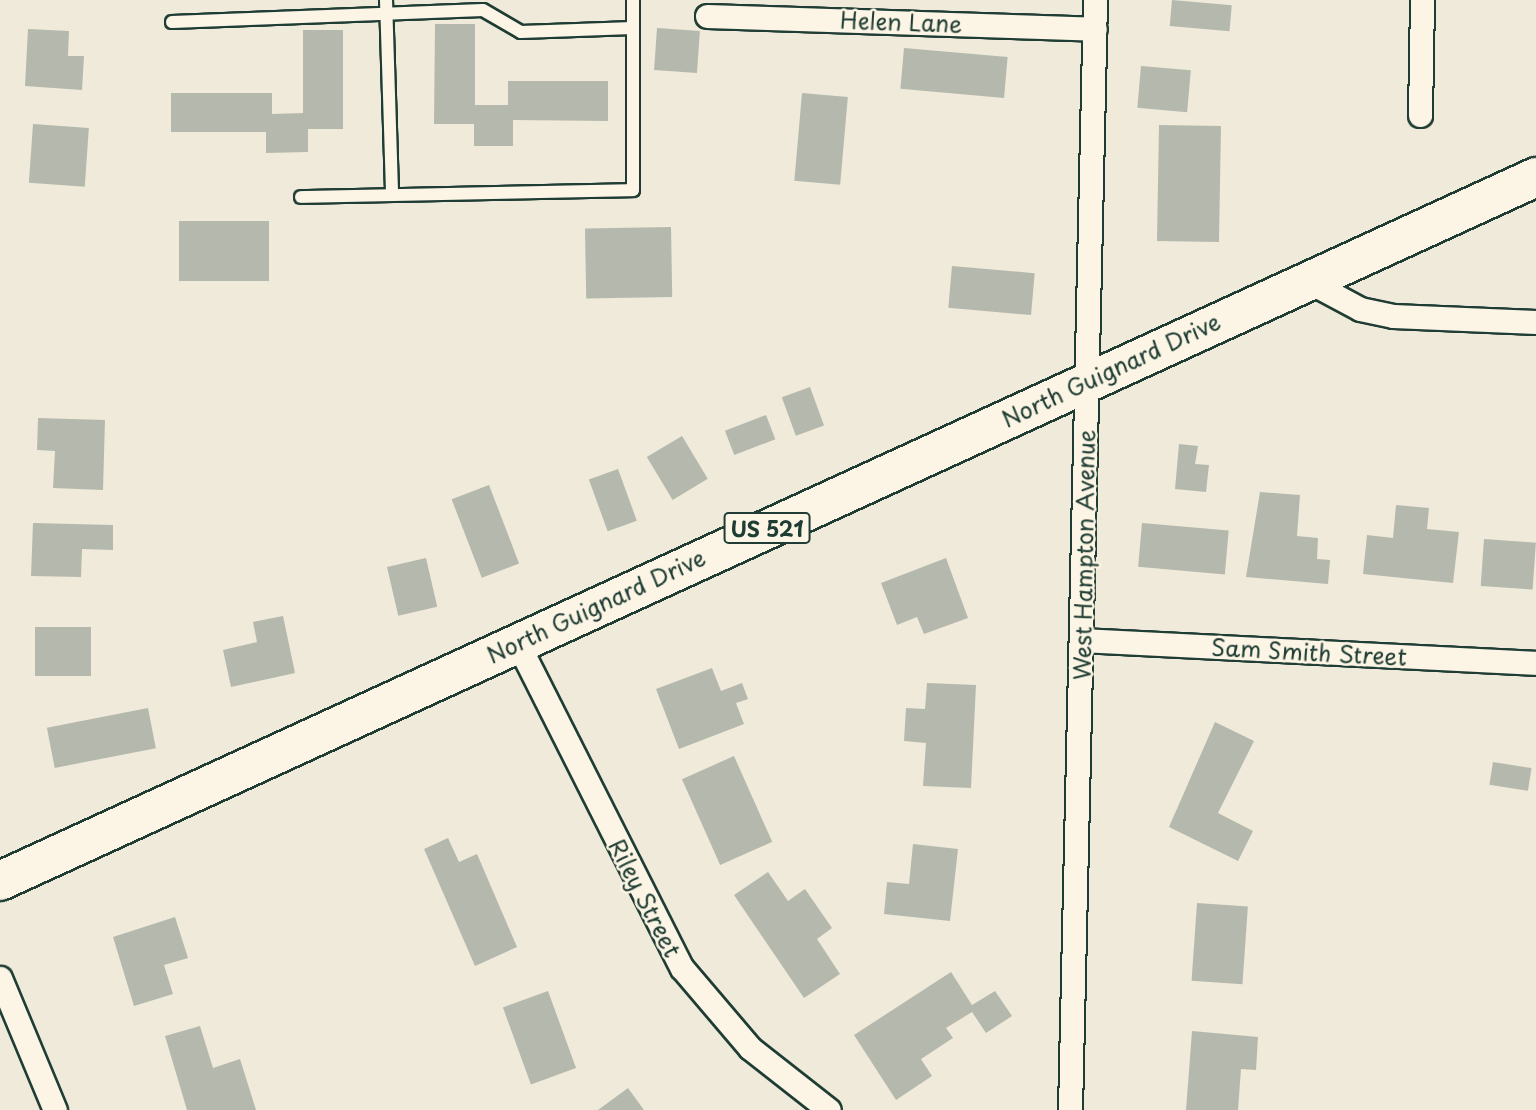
<!DOCTYPE html>
<style>
body{margin:0}
#map{position:relative;width:1536px;height:1110px;overflow:hidden;background:#efeada;font-family:"Playpen Sans",sans-serif}
div>[style]{position:absolute}
[style*='--x']{left:calc(var(--x)*1px);top:calc(var(--y)*1px);width:calc(var(--w)*1px);rotate:calc(var(--a)*1deg)}
.building>*{inset:0;background:#b5b9ad;transform-origin:0 0}
.roads{filter:drop-shadow(2px 0 #1f3d34) drop-shadow(-2px 0 #1f3d34) drop-shadow(0 2px #1f3d34) drop-shadow(0 -2px #1f3d34)}
.lane>*{height:12px;margin:-6px;padding:0 6px;transform-origin:6px;border-radius:6px;background:#fcf5e5}
.street>*{height:23px;margin:-11.5px;padding:0 11.5px;transform-origin:11.5px;border-radius:11.5px;background:#fcf5e5}
.highway>*{height:38px;margin:-19px;padding:0 19px;transform-origin:19px;border-radius:19px;background:#fcf5e5}
span{translate:-50% -50%;white-space:nowrap;text-align:center;line-height:1.15;-webkit-text-stroke:5px #fcf5e5;paint-order:stroke}
.shield-label span{padding:2px 5px;background:#fcf5e5;border:2px solid;border-radius:5px;-webkit-text-stroke-width:0}
.shield-label{font-size:21px;color:#1f3d34;font-weight:700}
.street-label{font-size:23px;color:#1f3d34}
</style>
<div id="map">
<div class="building">
<i style="left:1172px;top:0;width:60px;height:26px;rotate:5deg"></i>
<i style="clip-path:polygon(435px 24px,475px 24px,475px 105px,508px 105px,508px 81px,608px 81px,608px 121px,513px 120px,513px 146px,474px 146px,474px 124px,434px 124px)"></i>
<i style="left:657px;top:28px;width:43px;height:42px;rotate:4deg"></i>
<i style="clip-path:polygon(28px 29px,69px 31px,68px 56px,84px 56px,82px 90px,25px 86px)"></i>
<i style="clip-path:polygon(303px 30px,343px 30px,343px 129px,308px 129px,308px 152px,266px 153px,266px 132px,171px 132px,171px 93px,272px 93px,272px 114px,303px 113px)"></i>
<i style="left:904px;top:48px;width:104px;height:41px;rotate:5deg"></i>
<i style="left:1141px;top:66px;width:50px;height:42px;rotate:5deg"></i>
<i style="left:802px;top:93px;width:46px;height:88px;rotate:5deg"></i>
<i style="left:33px;top:124px;width:56px;height:59px;rotate:4deg"></i>
<i style="left:1159px;top:125px;width:62px;height:116px;rotate:1deg"></i>
<i style="left:269px;top:221px;width:60px;height:90px;rotate:90deg"></i>
<i style="left:671px;top:227px;width:70px;height:86px;rotate:89deg"></i>
<i style="left:952px;top:266px;width:83px;height:42px;rotate:5deg"></i>
<i style="left:810px;top:387px;width:41px;height:30px;rotate:70deg"></i>
<i style="left:766px;top:415px;width:26px;height:44px;rotate:69deg"></i>
<i style="clip-path:polygon(38px 418px,105px 420px,103px 490px,53px 488px,55px 451px,37px 450px)"></i>
<i style="left:682px;top:436px;width:50px;height:41px;rotate:59deg"></i>
<i style="clip-path:polygon(1179px 444px,1198px 446px,1195px 464px,1209px 465px,1206px 492px,1175px 489px)"></i>
<i style="left:618px;top:469px;width:55px;height:31px;rotate:70deg"></i>
<i style="left:489px;top:485px;width:84px;height:40px;rotate:69deg"></i>
<i style="clip-path:polygon(1260px 492px,1300px 495px,1297px 536px,1318px 538px,1317px 559px,1330px 560px,1328px 584px,1246px 577px)"></i>
<i style="clip-path:polygon(1396px 505px,1429px 508px,1427px 529px,1459px 532px,1453px 583px,1363px 574px,1367px 535px,1393px 538px)"></i>
<i style="clip-path:polygon(33px 523px,113px 525px,113px 550px,82px 549px,81px 577px,31px 576px)"></i>
<i style="left:1142px;top:523px;width:87px;height:44px;rotate:5deg"></i>
<i style="left:1484px;top:539px;width:52px;height:47px;rotate:4deg"></i>
<i style="left:426px;top:558px;width:50px;height:40px;rotate:77deg"></i>
<i style="clip-path:polygon(946px 558px,968px 618px,924px 634px,917px 617px,897px 625px,881px 583px)"></i>
<i style="clip-path:polygon(283px 616px,295px 673px,231px 687px,223px 650px,257px 642px,253px 622px)"></i>
<i style="left:91px;top:627px;width:49px;height:56px;rotate:90deg"></i>
<i style="clip-path:polygon(712px 668px,721px 691px,742px 683px,748px 699px,736px 703px,744px 724px,679px 749px,656px 689px)"></i>
<i style="clip-path:polygon(927px 683px,976px 685px,971px 788px,923px 786px,926px 743px,904px 741px,906px 708px,925px 709px)"></i>
<i style="left:148px;top:708px;width:41px;height:103px;rotate:79deg"></i>
<i style="clip-path:polygon(1215px 722px,1254px 741px,1218px 813px,1253px 831px,1238px 861px,1169px 827px)"></i>
<i style="left:734px;top:756px;width:94px;height:57px;rotate:66deg"></i>
<i style="left:1493px;top:762px;width:39px;height:23px;rotate:9deg"></i>
<i style="clip-path:polygon(448px 838px,459px 862px,477px 854px,517px 947px,475px 966px,424px 849px)"></i>
<i style="clip-path:polygon(913px 844px,958px 849px,950px 921px,884px 914px,887px 882px,909px 884px)"></i>
<i style="clip-path:polygon(768px 872px,788px 901px,805px 889px,832px 928px,817px 939px,840px 974px,804px 998px,734px 895px)"></i>
<i style="left:1197px;top:903px;width:51px;height:78px;rotate:4deg"></i>
<i style="clip-path:polygon(175px 917px,188px 958px,164px 965px,173px 994px,134px 1006px,113px 937px)"></i>
<i style="clip-path:polygon(951px 972px,972px 1005px,995px 991px,1012px 1016px,986px 1033px,972px 1012px,946px 1028px,953px 1038px,921px 1059px,932px 1076px,896px 1100px,854px 1035px)"></i>
<i style="left:548px;top:991px;width:82px;height:48px;rotate:70deg"></i>
<i style="clip-path:polygon(200px 1026px,213px 1068px,240px 1059px,256px 1110px,187px 1110px,165px 1036px)"></i>
<i style="clip-path:polygon(1192px 1031px,1258px 1037px,1256px 1070px,1241px 1069px,1238px 1110px,1186px 1110px)"></i>
<i style="clip-path:polygon(628px 1088px,644px 1110px,598px 1110px)"></i>
</div>
<div class="roads">
<div class="lane">
<i style="--x:386;--y:0;--w:194;--a:88.2"></i>
<i style="--x:172;--y:22;--w:311;--a:-2.2"></i>
<i style="--x:483;--y:10;--w:44;--a:30.1"></i>
<i style="--x:521;--y:32;--w:112;--a:-2"></i>
<i style="--x:301;--y:197;--w:332;--a:-1.2"></i>
<i style="--x:633;--y:190;--w:190;--a:-90"></i>
</div>
<div class="street">
<i style="--x:707;--y:16;--w:388;--a:1.9"></i>
<i style="--x:1420;--y:115;--w:115;--a:-89"></i>
<i style="--x:1308;--y:281;--w:59;--a:28.3"></i>
<i style="--x:1360;--y:309;--w:34;--a:12"></i>
<i style="--x:1393;--y:316;--w:143;--a:2.4"></i>
<i style="--x:1082;--y:640;--w:455;--a:2.9"></i>
<i style="--x:517;--y:642;--w:365;--a:63.2"></i>
<i style="--x:682;--y:968;--w:105;--a:49.6"></i>
<i style="--x:750;--y:1048;--w:100;--a:38.1"></i>
<i style="--x:0;--y:978;--w:143;--a:67.4"></i>
<i style="--x:1070;--y:1110;--w:1110;--a:-88.71"></i>
</div>
<div class="highway">
<i style="--x:0;--y:881;--w:1690;--a:-24.62"></i>
</div>
</div>
<div class="shield-label">
<span style="left:767px;top:528px">US 521</span>
</div>
<div class="street-label">
<span style="left:901px;top:22px;rotate:2deg">Helen Lane</span>
<span style="left:1111px;top:370px;rotate:-25deg">North Guignard Drive</span>
<span style="left:1084px;top:555px;rotate:-89deg">West Hampton Avenue</span>
<span style="left:596px;top:606px;rotate:-25deg">North Guignard Drive</span>
<span style="left:1309px;top:652px;rotate:3deg">Sam Smith Street</span>
<span style="left:645px;top:898px;rotate:63deg">Riley Street</span>
</div>
</div>
